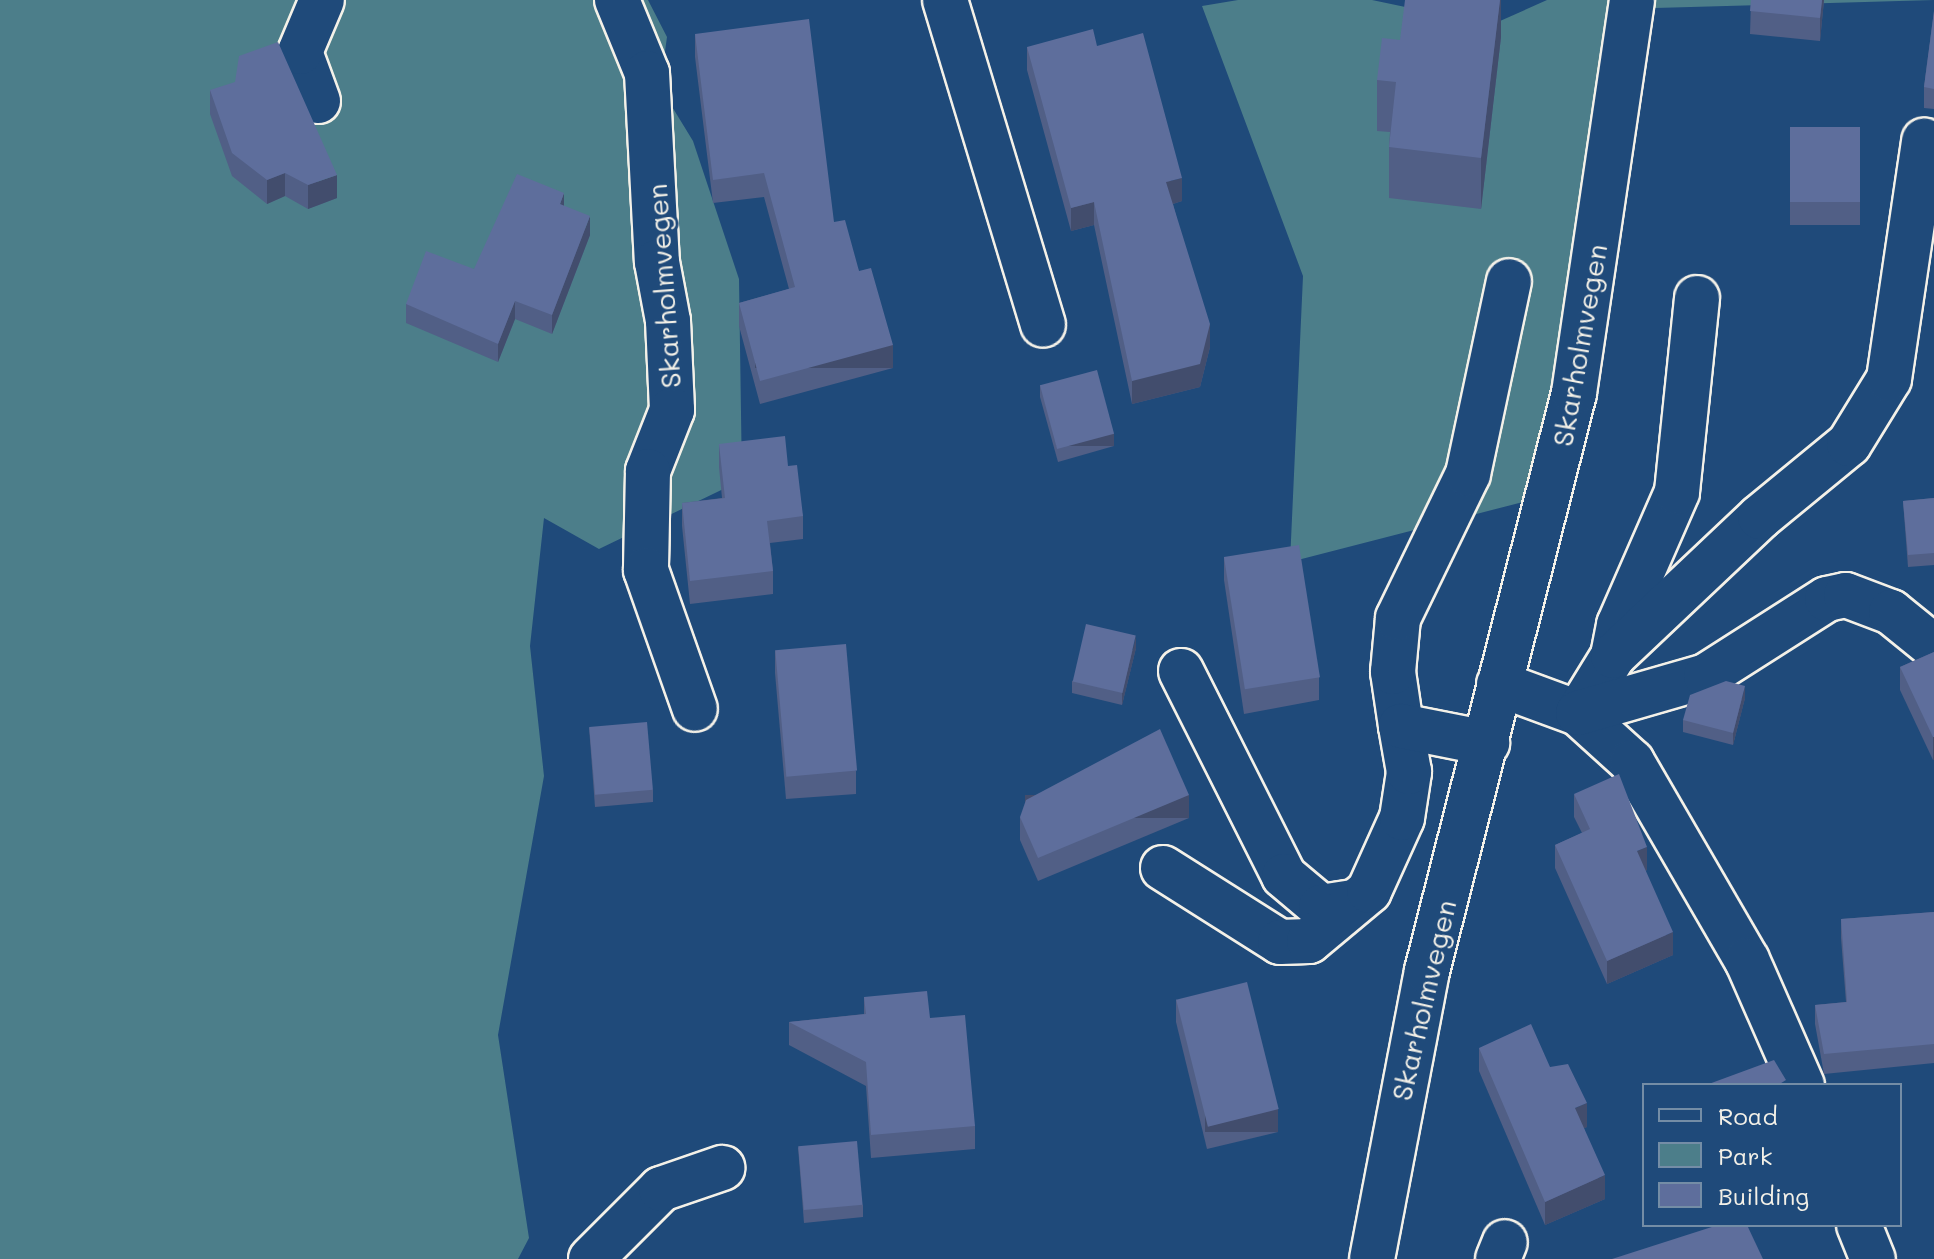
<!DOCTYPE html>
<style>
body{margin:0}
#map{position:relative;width:1934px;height:1259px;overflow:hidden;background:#1f4a7a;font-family:Mali,sans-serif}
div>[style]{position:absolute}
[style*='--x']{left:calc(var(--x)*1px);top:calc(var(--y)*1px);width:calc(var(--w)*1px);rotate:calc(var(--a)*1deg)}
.green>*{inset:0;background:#4c7e8a}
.roads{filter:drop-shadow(2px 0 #f4f1e8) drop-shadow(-2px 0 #f4f1e8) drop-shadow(0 2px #f4f1e8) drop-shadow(0 -2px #f4f1e8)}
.minor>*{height:44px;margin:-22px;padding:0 22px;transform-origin:22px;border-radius:22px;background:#1f4a7a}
.wall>*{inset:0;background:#515f86;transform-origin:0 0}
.shaded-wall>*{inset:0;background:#424d6d;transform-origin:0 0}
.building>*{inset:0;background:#5e6e9c;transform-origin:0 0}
span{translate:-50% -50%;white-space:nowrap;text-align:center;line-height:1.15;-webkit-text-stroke:6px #1f4a7a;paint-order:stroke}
.street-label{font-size:28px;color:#f4f1e8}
.legend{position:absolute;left:1642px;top:1083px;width:260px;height:144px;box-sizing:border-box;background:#1f4a7a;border:2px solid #748da6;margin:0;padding:10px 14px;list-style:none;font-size:24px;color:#f4f1e8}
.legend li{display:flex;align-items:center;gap:16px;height:40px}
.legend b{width:40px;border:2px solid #748da6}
</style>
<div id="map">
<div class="green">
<i style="clip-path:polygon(0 0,648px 0,667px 37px,660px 87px,693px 141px,739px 279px,742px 480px,599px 549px,544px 518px,530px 646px,544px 776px,498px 1035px,529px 1238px,518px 1259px,0 1259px)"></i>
<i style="clip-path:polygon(1238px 0,1372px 0,1491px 25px,1547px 0,1934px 0,1655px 8px,1554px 494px,1290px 562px,1303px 276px,1202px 6px)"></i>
</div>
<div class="roads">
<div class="minor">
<i style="--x:617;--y:0;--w:79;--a:67.7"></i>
<i style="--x:647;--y:73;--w:189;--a:87"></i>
<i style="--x:657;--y:262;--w:60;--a:79.4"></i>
<i style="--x:668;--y:321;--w:89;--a:87.4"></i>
<i style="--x:672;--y:410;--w:66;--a:111.5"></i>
<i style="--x:648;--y:471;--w:99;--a:91.2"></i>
<i style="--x:646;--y:570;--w:147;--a:70.6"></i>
<i style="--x:945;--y:0;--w:339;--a:73.2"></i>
<i style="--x:318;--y:101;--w:52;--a:-110.2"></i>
<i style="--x:300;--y:52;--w:56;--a:-67.1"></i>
<i style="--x:1613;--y:656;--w:32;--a:-79"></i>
<i style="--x:1619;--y:625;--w:145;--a:-66.4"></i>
<i style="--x:1677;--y:492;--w:195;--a:-84.1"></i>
<i style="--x:1181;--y:671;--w:229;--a:63.3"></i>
<i style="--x:1284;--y:876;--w:48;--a:40"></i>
<i style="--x:1321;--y:907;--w:31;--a:-9"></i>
<i style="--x:1499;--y:684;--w:84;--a:20.2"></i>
<i style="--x:1578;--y:713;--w:73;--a:42.2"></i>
<i style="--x:1632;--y:762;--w:229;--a:59.9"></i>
<i style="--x:1747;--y:960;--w:137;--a:66.3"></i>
<i style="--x:1578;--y:713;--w:67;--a:-58.4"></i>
<i style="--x:1613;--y:656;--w:202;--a:-43.4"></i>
<i style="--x:1760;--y:517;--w:115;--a:-39.4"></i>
<i style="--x:1849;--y:444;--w:76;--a:-58.4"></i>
<i style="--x:1889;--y:379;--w:241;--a:-81.6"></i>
<i style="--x:1578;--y:713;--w:133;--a:-16.1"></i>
<i style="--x:1706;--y:676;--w:143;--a:-32.5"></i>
<i style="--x:1827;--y:599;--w:19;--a:-12"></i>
<i style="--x:1846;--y:595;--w:48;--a:20.7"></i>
<i style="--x:1891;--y:612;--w:54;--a:39"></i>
<i style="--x:1401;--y:726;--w:55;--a:-98.4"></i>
<i style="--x:1393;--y:672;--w:54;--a:-84.7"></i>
<i style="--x:1398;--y:618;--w:160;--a:-64.1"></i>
<i style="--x:1468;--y:474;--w:197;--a:-78"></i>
<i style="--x:1163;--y:868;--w:138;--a:32.3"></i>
<i style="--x:1280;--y:942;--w:29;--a:-2"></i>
<i style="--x:1309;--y:941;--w:78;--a:-39.8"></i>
<i style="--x:1369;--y:891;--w:80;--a:-65.7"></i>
<i style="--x:1402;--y:818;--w:47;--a:-81.3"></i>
<i style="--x:1409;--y:772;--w:47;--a:-99.9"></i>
<i style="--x:1401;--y:726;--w:88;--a:11.2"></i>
<i style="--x:1859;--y:1225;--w:37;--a:68"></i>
<i style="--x:591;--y:1259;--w:99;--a:-45"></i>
<i style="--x:661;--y:1189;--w:65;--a:-19"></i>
<i style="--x:1372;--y:1259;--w:293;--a:-79.2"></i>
<i style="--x:1427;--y:971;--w:596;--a:-75.73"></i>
<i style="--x:1574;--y:393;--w:397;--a:-81.6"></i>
<i style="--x:1498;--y:1259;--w:18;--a:-68"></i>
</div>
</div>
<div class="wall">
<i style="clip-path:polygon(1501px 0,1501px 37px,1481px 209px,1389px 198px,1389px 147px,1390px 132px,1377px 131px,1377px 80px,1400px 40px)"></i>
<i style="clip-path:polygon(1751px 0,1824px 0,1820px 41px,1750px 34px)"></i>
<i style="clip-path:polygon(1934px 11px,1934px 109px,1924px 108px,1924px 87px)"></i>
<i style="clip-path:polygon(695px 34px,834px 222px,859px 271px,893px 368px,760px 404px,739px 326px,739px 303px,789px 289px,764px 197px,713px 203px,695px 57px)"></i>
<i style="clip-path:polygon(1097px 46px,1182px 201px,1173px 204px,1210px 347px,1200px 387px,1132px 404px,1094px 225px,1071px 231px,1027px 70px,1027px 47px)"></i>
<i style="clip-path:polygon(210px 90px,337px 198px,308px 209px,285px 196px,267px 204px,232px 176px,210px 114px)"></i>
<i style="left:1790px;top:127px;width:70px;height:98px"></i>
<i style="clip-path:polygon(564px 206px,590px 235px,552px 334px,515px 319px,498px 362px,406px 323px,406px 304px,474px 269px)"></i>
<i style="clip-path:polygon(1040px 385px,1114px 446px,1058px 462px,1040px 397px)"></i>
<i style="clip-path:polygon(719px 444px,788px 466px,803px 516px,803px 539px,770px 543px,773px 571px,773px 594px,690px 604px,682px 526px,682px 503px,722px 498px,719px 467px)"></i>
<i style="clip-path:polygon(1934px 498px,1934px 565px,1908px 567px,1903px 501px)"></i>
<i style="clip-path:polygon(1224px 557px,1319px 677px,1319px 700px,1244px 714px,1224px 580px)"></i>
<i style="clip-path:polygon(1136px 648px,1122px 705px,1072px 693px,1072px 681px)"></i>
<i style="clip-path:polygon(775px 650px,856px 771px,856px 794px,786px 799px,775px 673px)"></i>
<i style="clip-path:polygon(1934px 652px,1934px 760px,1933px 760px,1900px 690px,1900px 667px)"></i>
<i style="clip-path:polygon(1745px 698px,1733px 745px,1683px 732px,1683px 720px)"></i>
<i style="clip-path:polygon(589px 727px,653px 790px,653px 802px,595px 807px)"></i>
<i style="clip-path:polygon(1574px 794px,1647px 870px,1645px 871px,1673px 955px,1607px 984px,1555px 868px,1555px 845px,1582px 833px,1574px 817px)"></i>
<i style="clip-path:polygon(1020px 817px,1189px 818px,1038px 881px,1020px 840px)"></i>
<i style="clip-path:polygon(1934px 912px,1934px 1063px,1824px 1074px,1815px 1024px,1815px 1005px,1846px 1002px,1841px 938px,1841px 919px)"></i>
<i style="clip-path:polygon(864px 997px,930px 1018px,975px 1126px,975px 1149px,871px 1158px,866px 1086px,789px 1045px,789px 1022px,864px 1014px)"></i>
<i style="clip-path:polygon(1176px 999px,1278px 1132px,1207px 1149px,1176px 1022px)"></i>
<i style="clip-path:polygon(1479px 1048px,1550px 1067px,1587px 1127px,1584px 1128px,1605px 1199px,1545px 1225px,1479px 1071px)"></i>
<i style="clip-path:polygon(798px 1147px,863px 1205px,863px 1217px,804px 1223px)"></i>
</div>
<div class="shaded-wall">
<i style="clip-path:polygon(1500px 0,1501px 0,1501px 37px,1481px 209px,1481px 158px)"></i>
<i style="clip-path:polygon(1822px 0,1824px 0,1820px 41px,1820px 18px)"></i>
<i style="clip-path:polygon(285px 173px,285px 196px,267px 204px,267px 180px)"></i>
<i style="clip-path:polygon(337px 175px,337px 198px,308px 209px,308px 185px)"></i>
<i style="clip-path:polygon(1182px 178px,1182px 201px,1166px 206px,1166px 182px)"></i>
<i style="clip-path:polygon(564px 193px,564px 212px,560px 204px)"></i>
<i style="clip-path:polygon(1094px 202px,1094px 225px,1071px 231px,1071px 208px)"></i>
<i style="clip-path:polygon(590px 216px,590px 235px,552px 334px,552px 315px)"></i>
<i style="clip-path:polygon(515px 301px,515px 319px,498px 362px,498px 344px)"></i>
<i style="clip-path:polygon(1210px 324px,1210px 347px,1200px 387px,1132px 404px,1132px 381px)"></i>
<i style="left:893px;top:345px;width:23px;height:138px;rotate:90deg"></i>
<i style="left:1114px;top:434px;width:12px;height:58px;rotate:90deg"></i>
<i style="clip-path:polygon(1136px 636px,1136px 648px,1122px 705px,1122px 693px)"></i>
<i style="clip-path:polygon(1745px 686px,1745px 698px,1733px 745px,1733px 733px)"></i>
<i style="left:1933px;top:737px;width:1px;height:23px"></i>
<i style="left:1189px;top:795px;width:23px;height:164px;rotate:90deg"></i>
<i style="clip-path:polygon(1647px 847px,1647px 870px,1637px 874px,1637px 851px)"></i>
<i style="clip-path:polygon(1673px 932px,1673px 955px,1607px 984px,1607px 961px)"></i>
<i style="clip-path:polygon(1587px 1103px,1587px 1127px,1575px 1132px,1575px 1108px)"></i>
<i style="left:1278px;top:1109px;width:23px;height:73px;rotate:90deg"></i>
<i style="clip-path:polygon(1605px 1175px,1605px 1199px,1545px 1225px,1545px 1202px)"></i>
</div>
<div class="building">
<i style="clip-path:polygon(1405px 0,1500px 0,1481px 158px,1389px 147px,1396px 82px,1377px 80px,1382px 38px,1400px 40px)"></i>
<i style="clip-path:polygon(1751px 0,1822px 0,1820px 18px,1750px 11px)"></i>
<i style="clip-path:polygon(1934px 11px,1934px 89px,1924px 87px)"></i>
<i style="clip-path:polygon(809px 19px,834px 222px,845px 220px,859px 271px,871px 268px,893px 345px,760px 381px,739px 303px,795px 287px,764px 173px,713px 180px,695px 34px)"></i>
<i style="clip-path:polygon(1093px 29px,1097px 46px,1143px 33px,1182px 178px,1166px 182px,1210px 324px,1200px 364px,1132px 381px,1094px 202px,1071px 208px,1027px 47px)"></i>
<i style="clip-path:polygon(278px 42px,337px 175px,308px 185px,285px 173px,267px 180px,232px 153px,210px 90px,235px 82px,239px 56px)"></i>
<i style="left:1790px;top:127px;width:70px;height:75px"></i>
<i style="clip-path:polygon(517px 174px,564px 193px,560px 204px,590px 216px,552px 315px,515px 301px,498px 344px,406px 304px,426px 251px,474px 269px)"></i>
<i style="left:1097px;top:370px;width:66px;height:59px;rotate:75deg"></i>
<i style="clip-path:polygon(785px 436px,788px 466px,797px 465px,803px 516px,767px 521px,773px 571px,690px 581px,682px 503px,725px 498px,719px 444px)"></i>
<i style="clip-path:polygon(1934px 498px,1934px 553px,1908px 555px,1903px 501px)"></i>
<i style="left:1299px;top:545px;width:134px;height:76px;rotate:81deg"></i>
<i style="left:1086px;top:624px;width:51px;height:59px;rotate:13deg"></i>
<i style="left:846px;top:644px;width:127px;height:71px;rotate:85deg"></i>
<i style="clip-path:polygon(1934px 652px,1934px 737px,1933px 737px,1900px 667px)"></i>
<i style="clip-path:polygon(1726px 681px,1745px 686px,1733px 733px,1683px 720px,1690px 695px)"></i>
<i style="left:647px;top:722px;width:68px;height:58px;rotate:85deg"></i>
<i style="clip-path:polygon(1160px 729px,1189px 795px,1038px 858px,1020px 817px,1026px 800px)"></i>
<i style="clip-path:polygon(1619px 774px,1647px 847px,1637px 851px,1673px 932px,1607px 961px,1555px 845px,1590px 829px,1574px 794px)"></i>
<i style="clip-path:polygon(1934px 912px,1934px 1044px,1824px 1054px,1815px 1005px,1847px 1002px,1841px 919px)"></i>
<i style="left:1247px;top:982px;width:131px;height:73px;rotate:76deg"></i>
<i style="clip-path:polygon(927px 991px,930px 1018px,965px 1015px,975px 1126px,871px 1135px,866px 1062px,789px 1022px,866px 1014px,864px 997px)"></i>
<i style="clip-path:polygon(1531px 1024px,1550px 1067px,1568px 1064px,1587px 1103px,1575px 1108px,1605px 1175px,1545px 1202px,1479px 1048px)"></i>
<i style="clip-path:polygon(1774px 1060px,1786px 1080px,1778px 1085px,1706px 1085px)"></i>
<i style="left:857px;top:1141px;width:64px;height:59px;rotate:85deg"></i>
<i style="clip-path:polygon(1718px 1225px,1747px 1225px,1763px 1259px,1612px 1259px)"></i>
</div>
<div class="street-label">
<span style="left:663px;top:286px;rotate:-94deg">Skarholmvegen</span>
<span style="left:1579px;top:345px;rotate:-80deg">Skarholmvegen</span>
<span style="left:1423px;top:1000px;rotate:-77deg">Skarholmvegen</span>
</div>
<ul class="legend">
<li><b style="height:10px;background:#1f4a7a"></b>Road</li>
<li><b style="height:22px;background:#4c7e8a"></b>Park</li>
<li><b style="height:22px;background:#5e6e9c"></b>Building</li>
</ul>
</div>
